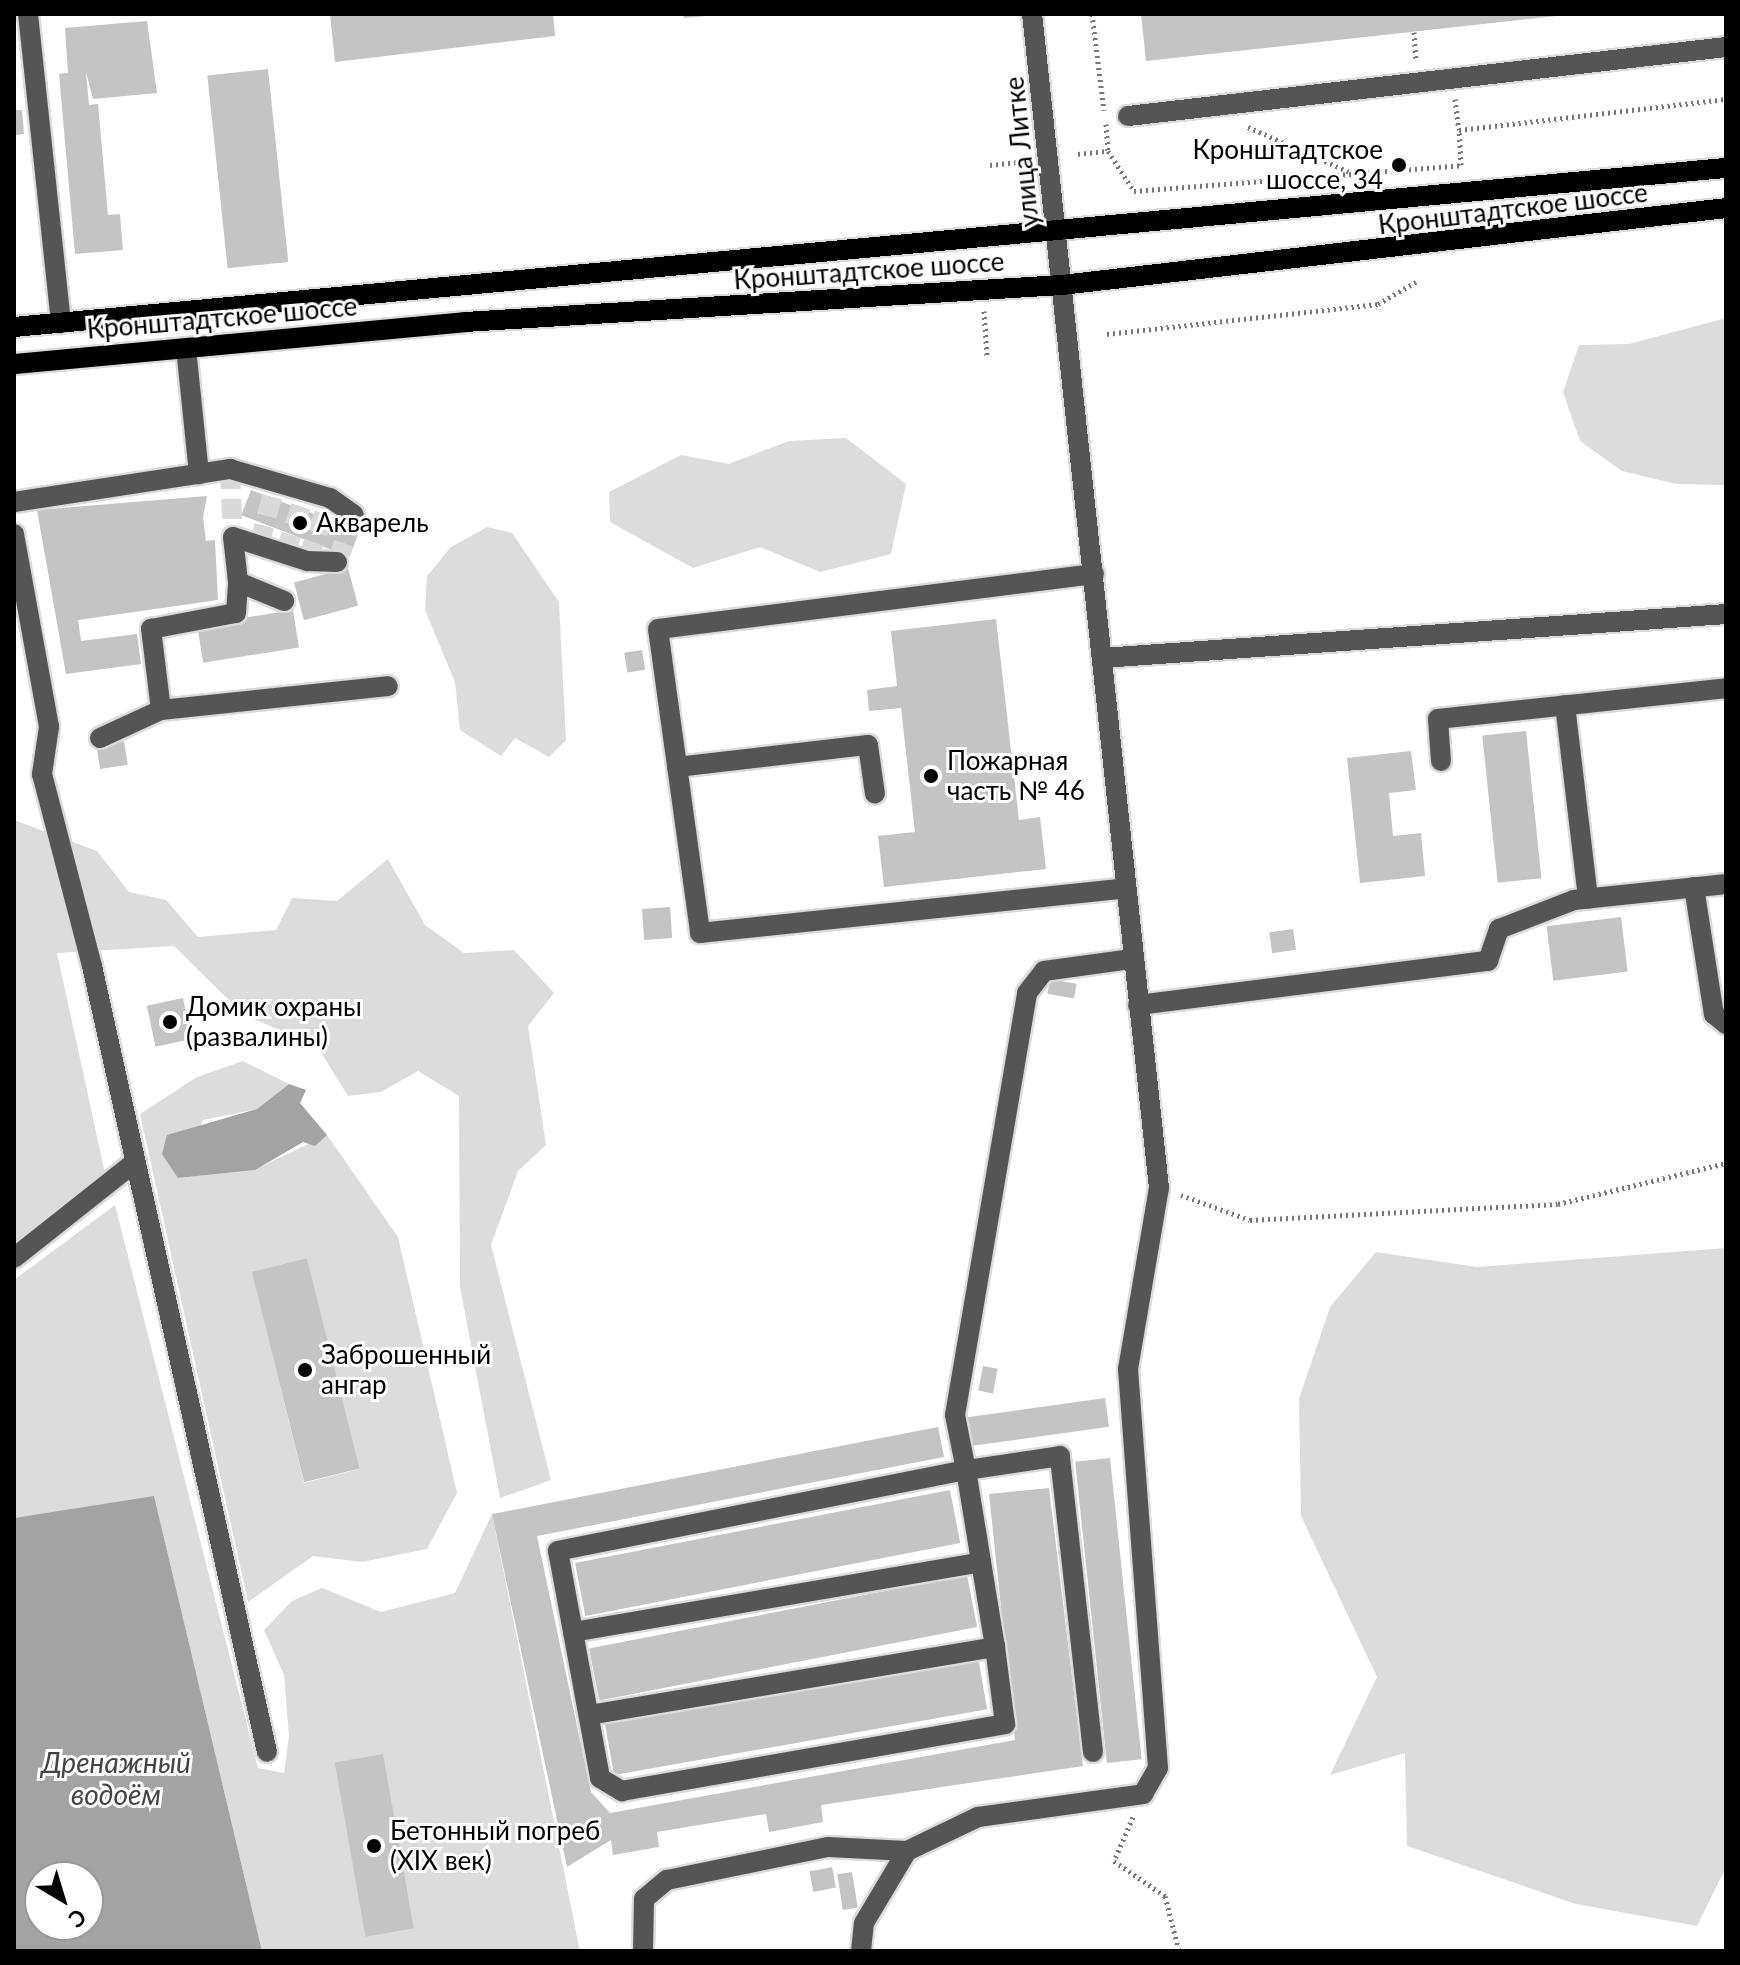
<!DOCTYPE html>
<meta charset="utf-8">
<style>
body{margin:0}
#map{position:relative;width:1740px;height:1965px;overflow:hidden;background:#fff;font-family:Lato,sans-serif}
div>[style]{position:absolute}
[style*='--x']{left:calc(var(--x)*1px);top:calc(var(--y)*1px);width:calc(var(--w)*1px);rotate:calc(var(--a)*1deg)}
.green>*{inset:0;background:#dcdcdc}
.water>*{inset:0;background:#a3a3a3}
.building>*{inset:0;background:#c4c4c4;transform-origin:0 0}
.minor-tunnel>*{height:20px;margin-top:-10px;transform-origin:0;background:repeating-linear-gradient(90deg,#d9d9d9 0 20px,transparent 0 30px)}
.path>*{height:5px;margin-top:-2.5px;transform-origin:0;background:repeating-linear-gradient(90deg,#777 0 2px,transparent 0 6px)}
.roads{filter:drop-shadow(2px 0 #dbdbdb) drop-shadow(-2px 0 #dbdbdb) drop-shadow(0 2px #dbdbdb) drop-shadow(0 -2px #dbdbdb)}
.minor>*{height:20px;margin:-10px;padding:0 10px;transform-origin:10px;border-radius:10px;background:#555}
.major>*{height:20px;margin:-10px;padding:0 10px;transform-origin:10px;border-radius:10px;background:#000}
.dots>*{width:22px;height:22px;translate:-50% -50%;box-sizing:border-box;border:4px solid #fff;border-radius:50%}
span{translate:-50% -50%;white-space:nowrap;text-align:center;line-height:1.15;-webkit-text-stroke:6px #fff;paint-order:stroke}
.poi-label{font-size:26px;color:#000}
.right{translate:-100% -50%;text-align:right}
.left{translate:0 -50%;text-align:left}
.street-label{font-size:26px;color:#000}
.water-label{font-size:28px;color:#444;font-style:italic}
.frame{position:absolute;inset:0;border:16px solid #000;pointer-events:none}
.north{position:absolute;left:24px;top:1861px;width:80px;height:80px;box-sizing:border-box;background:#fff;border:2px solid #999;border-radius:50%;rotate:142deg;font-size:22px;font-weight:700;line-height:32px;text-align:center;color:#000}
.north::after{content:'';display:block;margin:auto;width:28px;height:36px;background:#000;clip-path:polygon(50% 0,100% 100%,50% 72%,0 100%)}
</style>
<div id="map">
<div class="green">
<i style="clip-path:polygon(1726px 318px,1726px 485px,1676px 484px,1622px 471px,1580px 441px,1563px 392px,1579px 345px,1629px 344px)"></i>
<i style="clip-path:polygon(846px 438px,906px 484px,891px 554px,820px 572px,760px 547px,693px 568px,610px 522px,609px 492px,681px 455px,729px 464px,789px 441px)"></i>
<i style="clip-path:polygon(487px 527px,512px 533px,559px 602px,566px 740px,549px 757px,515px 738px,501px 756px,460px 730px,455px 682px,425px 610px,427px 576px,451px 547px)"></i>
<i style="clip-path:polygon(14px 820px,97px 851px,129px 892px,166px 900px,198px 937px,276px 930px,292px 898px,337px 901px,388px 859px,425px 925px,464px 953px,514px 950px,554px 993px,528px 1026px,546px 1145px,518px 1171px,491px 1245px,551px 1480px,500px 1498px,460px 1287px,459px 1096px,418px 1071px,381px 1092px,348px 1096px,317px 1046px,244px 1015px,174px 946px,57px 953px,105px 1173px,14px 1248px)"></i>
<i style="clip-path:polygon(evenodd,243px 1061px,289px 1084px,257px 1109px,203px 1120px,178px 1178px,254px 1170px,327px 1135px,398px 1237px,457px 1493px,427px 1549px,362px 1562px,313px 1556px,248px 1602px,140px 1114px,197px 1077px,243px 1061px,307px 1258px,359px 1469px,304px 1483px,252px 1272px,307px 1258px)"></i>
<i style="clip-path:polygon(115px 1205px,258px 1768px,284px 1773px,289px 1736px,284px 1675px,264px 1630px,292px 1601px,322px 1588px,381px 1612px,455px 1593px,492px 1514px,580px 1951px,262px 1951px,154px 1497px,14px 1518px,14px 1280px)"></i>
<i style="clip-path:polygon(1726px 1248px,1726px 1867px,1697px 1926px,1576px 1904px,1407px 1846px,1405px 1753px,1330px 1775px,1377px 1677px,1301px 1516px,1299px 1399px,1330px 1307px,1376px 1252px,1477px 1267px)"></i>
</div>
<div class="water">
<i style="clip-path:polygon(289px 1084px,306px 1090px,300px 1103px,327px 1135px,315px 1146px,303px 1142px,255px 1170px,178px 1178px,162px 1154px,167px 1135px,257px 1109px)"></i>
<i style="clip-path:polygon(evenodd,154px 1496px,262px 1951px,14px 1951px,14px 1518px,154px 1496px,40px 1877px,88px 1877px,88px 1925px,40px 1925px,40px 1877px)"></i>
</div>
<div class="building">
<i style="clip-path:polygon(330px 14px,553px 14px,555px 36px,335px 62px)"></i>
<i style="clip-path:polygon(683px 14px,706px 14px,706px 16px,684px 18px)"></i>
<i style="clip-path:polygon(1141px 14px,1556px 14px,1556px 16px,1146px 61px)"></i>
<i style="clip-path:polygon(147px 21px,157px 93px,93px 99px,86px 72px,89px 105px,98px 104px,108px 215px,120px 214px,123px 250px,75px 254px,59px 74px,68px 73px,65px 28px)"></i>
<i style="left:268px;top:69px;width:194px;height:61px;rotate:84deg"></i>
<i style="clip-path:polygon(14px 110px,22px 110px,24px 134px,14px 135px)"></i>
<i style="left:251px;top:490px;width:116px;height:27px;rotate:21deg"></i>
<i style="clip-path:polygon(207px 496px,203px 518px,206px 541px,215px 540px,218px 600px,78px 620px,81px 641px,137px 634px,141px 664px,66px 674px,37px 510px)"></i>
<i style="left:348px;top:568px;width:39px;height:56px;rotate:75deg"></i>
<i style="left:293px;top:610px;width:38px;height:97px;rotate:81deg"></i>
<i style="clip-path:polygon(996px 619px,1019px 820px,1040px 817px,1046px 869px,884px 887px,878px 836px,915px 832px,901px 708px,869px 711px,867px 690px,897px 686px,891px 631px)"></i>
<i style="left:642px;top:650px;width:20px;height:18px;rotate:81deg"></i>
<i style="left:1526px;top:731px;width:148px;height:44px;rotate:84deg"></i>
<i style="left:124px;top:741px;width:24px;height:28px;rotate:81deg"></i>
<i style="clip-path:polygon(1411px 751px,1416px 790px,1389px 793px,1393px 836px,1421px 833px,1425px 876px,1360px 883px,1347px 758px)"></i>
<i style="left:670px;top:907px;width:31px;height:28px;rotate:86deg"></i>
<i style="left:1621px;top:917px;width:55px;height:75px;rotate:83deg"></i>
<i style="left:1293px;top:929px;width:21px;height:24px;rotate:82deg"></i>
<i style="left:1050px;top:979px;width:27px;height:15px;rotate:10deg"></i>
<i style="left:183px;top:998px;width:42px;height:37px;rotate:78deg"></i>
<i style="left:307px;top:1258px;width:217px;height:57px;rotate:76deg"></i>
<i style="left:983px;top:1366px;width:15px;height:25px;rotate:11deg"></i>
<i style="left:1105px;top:1398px;width:29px;height:139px;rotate:82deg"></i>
<i style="clip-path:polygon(938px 1427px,944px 1457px,537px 1536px,591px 1792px,610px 1813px,1015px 1740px,989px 1494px,1049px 1488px,1083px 1766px,821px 1805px,823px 1822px,769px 1832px,766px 1814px,657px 1832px,659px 1847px,613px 1855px,611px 1840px,567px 1867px,492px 1514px)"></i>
<i style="left:1110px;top:1458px;width:303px;height:35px;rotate:84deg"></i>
<i style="left:950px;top:1490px;width:54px;height:382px;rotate:79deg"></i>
<i style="left:967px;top:1575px;width:53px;height:385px;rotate:79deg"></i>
<i style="left:978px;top:1657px;width:53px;height:379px;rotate:80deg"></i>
<i style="left:383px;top:1754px;width:177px;height:49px;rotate:80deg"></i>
<i style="left:832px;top:1867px;width:21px;height:23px;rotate:79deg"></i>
<i style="left:852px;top:1872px;width:36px;height:15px;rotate:81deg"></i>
</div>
<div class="minor-tunnel">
<i style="--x:230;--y:469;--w:68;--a:87.5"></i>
<i style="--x:259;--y:545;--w:65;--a:-74.9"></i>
<i style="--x:285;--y:554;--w:66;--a:-71.6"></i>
<i style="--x:307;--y:561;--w:67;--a:-69.9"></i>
<i style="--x:337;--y:562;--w:50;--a:-70.1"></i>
</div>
<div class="path">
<i style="--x:1092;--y:14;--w:97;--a:82.9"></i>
<i style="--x:1414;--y:32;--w:29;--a:86"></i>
<i style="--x:1455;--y:99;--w:31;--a:83"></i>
<i style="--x:1459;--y:130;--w:269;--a:-6.6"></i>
<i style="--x:1106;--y:124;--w:27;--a:86"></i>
<i style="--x:1108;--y:151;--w:48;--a:57"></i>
<i style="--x:1134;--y:191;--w:328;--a:-4.5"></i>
<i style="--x:1461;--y:165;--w:35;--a:-93"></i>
<i style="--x:1248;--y:127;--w:114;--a:23.9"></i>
<i style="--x:1078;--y:154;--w:30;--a:-6"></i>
<i style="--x:990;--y:165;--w:29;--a:-6"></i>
<i style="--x:984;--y:311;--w:45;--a:86.2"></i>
<i style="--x:1107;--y:334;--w:273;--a:-6.3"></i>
<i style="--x:1378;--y:304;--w:44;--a:-30.1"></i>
<i style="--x:1181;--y:1195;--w:73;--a:19.9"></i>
<i style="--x:1250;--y:1220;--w:308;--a:-3"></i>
<i style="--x:1558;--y:1204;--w:173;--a:-13.7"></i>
<i style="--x:1133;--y:1817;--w:48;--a:113.4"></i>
<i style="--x:1114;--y:1861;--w:62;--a:34.5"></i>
<i style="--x:1165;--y:1896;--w:57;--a:75.7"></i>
</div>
<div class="roads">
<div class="minor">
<i style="--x:28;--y:14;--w:311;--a:83.9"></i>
<i style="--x:1128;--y:116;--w:602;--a:-6.58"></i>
<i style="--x:186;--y:348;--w:127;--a:84.1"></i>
<i style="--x:14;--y:502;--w:219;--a:-8.7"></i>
<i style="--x:230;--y:469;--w:104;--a:16.2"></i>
<i style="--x:330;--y:498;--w:29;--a:35"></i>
<i style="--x:14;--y:534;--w:196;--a:79.7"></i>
<i style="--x:49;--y:727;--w:48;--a:98.5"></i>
<i style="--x:42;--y:774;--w:198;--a:75.4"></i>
<i style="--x:92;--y:966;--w:805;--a:77.45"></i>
<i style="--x:1094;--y:574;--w:439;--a:172.8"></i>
<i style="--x:658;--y:629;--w:307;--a:82.1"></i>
<i style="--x:700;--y:933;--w:428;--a:-6"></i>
<i style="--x:238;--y:582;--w:45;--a:-96.3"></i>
<i style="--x:233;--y:537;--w:78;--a:18"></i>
<i style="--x:307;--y:561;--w:30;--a:2"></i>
<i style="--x:1102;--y:658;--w:626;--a:-4.03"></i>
<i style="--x:1565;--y:705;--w:195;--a:83.2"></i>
<i style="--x:161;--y:710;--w:82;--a:-97"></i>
<i style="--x:151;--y:629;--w:86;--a:-10.7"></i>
<i style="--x:236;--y:613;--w:31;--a:-86"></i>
<i style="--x:238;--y:582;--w:50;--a:22.4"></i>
<i style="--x:100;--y:738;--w:67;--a:-24.7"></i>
<i style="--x:161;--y:710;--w:228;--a:-6"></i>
<i style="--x:1441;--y:761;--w:42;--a:-94.1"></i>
<i style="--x:1438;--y:719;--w:290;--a:-6.1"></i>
<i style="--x:677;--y:767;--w:192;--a:-6.6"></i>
<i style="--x:868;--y:745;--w:49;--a:81.9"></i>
<i style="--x:1694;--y:887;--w:129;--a:81.1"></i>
<i style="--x:1714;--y:1014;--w:16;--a:40"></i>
<i style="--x:1138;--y:1005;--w:353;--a:-7.2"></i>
<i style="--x:1488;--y:961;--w:34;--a:-71"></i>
<i style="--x:1499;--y:929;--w:80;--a:-21.1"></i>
<i style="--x:1574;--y:900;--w:153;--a:-6"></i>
<i style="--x:14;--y:1258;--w:154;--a:-38.4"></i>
<i style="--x:573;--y:1632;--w:414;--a:-9.7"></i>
<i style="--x:589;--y:1715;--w:412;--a:-9.5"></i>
<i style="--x:1093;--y:1752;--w:298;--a:-96.4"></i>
<i style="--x:1060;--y:1456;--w:95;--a:171.5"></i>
<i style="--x:966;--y:1470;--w:416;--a:168.8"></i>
<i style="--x:558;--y:1551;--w:231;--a:79.5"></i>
<i style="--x:600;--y:1778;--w:26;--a:31"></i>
<i style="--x:622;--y:1791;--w:389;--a:-9.9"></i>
<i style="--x:1005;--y:1724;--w:78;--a:-97.4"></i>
<i style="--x:995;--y:1647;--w:179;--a:-99.3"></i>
<i style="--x:966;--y:1470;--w:56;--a:-101.3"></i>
<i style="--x:955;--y:1415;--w:428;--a:-80.3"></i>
<i style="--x:1027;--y:993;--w:28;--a:-52"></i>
<i style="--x:1044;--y:971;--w:89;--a:-7.8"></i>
<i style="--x:643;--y:1951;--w:52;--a:-88.9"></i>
<i style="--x:644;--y:1899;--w:30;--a:-40"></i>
<i style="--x:667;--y:1880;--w:164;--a:-11.6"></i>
<i style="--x:828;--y:1847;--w:79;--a:2.9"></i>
<i style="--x:861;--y:1951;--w:28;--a:-84"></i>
<i style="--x:864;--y:1923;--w:84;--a:-59.2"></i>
<i style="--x:907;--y:1851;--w:79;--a:-25.6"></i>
<i style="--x:978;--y:1817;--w:167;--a:-7.9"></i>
<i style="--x:1143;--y:1794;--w:30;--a:-60"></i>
<i style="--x:1158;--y:1768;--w:400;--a:-94.3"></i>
<i style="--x:1128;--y:1369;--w:184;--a:-80.3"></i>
<i style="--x:1159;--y:1188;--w:1181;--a:-96.17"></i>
</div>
<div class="major">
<i style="--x:14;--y:327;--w:1719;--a:-5.31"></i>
<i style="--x:14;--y:364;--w:453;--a:-5.3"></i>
<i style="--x:465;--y:322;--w:598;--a:-3.55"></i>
<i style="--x:1062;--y:285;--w:668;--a:-6.61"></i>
</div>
</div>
<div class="dots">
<i style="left:1399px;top:165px;background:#000"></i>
<i style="left:300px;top:523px;background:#000"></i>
<i style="left:931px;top:776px;background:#000"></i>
<i style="left:170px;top:1022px;background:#000"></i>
<i style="left:305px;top:1370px;background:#000"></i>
<i style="left:374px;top:1846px;background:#000"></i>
</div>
<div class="poi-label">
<span class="right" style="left:1383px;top:165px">Кронштадтское<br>шоссе, 34</span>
<span class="left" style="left:316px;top:523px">Акварель</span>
<span class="left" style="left:947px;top:776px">Пожарная<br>часть № 46</span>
<span class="left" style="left:186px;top:1022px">Домик охраны<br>(развалины)</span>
<span class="left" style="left:321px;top:1370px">Заброшенный<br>ангар</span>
<span class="left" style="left:390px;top:1846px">Бетонный погреб<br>(ХIX век)</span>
</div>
<div class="street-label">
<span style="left:1022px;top:152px;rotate:-96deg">улица Литке</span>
<span style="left:1513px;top:209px;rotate:-7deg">Кронштадтское шоссе</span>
<span style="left:869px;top:271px;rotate:-4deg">Кронштадтское шоссе</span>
<span style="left:222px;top:318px;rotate:-5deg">Кронштадтское шоссе</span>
</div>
<div class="water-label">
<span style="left:116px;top:1778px">Дренажный<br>водоём</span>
</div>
<div class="frame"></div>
<div class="north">С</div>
</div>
